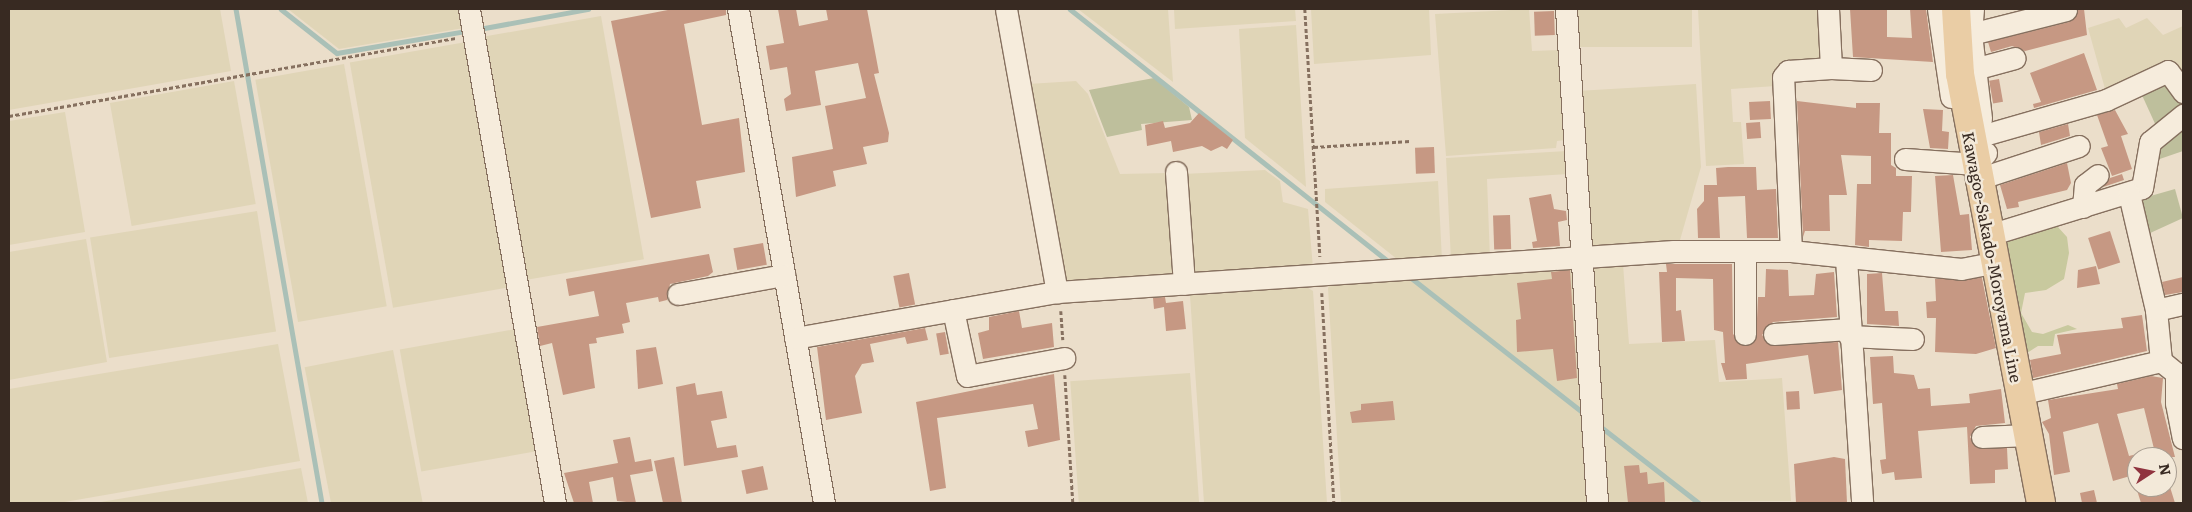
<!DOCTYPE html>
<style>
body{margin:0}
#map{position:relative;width:2192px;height:512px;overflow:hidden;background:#ebdeca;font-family:Literata,serif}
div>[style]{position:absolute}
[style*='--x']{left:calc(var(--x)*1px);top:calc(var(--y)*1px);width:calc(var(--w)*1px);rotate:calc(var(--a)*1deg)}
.farmland>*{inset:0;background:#e0d5b7;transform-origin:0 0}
.green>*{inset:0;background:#c8c99e}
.cemetery>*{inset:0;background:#bebf9c}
.stream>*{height:4.5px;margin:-2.25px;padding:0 2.25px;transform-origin:2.25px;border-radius:2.25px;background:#aac0b7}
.building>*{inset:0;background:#c69883;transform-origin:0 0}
.path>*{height:2.5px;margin-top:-1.25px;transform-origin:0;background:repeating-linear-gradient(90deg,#86705f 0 4px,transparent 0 6.5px)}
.roads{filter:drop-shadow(1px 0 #86705f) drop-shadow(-1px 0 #86705f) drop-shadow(0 1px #86705f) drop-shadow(0 -1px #86705f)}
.minor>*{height:21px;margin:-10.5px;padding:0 10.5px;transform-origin:10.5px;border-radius:10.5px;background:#f6ecdc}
.major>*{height:28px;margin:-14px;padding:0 14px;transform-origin:14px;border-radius:14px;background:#eacda5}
span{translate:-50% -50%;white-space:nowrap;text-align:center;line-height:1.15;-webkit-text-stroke:5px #f3e9d9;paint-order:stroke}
.street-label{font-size:16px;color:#382a22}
.frame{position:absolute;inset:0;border:10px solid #382a22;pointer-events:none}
.north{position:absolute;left:2127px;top:447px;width:50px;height:50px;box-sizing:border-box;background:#f3e9d9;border:1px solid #a89d90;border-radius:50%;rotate:79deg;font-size:14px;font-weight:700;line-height:20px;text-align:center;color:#382a22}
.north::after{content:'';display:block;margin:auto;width:18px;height:22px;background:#90343f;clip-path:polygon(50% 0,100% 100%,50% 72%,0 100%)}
</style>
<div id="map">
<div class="farmland">
<i style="clip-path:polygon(9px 9px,220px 9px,231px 71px,9px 110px)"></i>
<i style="clip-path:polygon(288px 9px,460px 9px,464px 28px,339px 49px)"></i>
<i style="clip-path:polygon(1078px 9px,1168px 9px,1173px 82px)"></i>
<i style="clip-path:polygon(1174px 9px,1295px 9px,1296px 21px,1175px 29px)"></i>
<i style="clip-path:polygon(1311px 9px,1429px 9px,1431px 55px,1314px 64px)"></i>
<i style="clip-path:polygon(1529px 9px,1532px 51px,1560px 50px,1566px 140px,1557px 141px,1556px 148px,1446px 156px,1435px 14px)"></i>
<i style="left:1574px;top:9px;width:118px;height:38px"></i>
<i style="clip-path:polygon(1698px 9px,1822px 9px,1825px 53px,1815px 63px,1777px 65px,1776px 86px,1731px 89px,1733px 122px,1741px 122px,1744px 164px,1706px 166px)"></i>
<i style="left:601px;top:16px;width:247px;height:120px;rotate:80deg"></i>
<i style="clip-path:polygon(2119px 18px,2126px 28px,2147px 18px,2163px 35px,2183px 26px,2183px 84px,2107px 96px,2088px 28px)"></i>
<i style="clip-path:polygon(1296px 25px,1306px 187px,1245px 138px,1239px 29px)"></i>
<i style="left:466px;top:42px;width:249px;height:118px;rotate:80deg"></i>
<i style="left:344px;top:64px;width:246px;height:90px;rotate:80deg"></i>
<i style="left:234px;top:81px;width:125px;height:126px;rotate:80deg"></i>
<i style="clip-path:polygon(1076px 81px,1088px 94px,1120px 174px,1168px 173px,1174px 276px,1068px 285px,1061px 281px,1028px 84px)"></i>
<i style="clip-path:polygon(1696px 84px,1701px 167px,1678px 247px,1593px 251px,1586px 244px,1577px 91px)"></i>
<i style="clip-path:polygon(65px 112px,85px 232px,9px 245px,9px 121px)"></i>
<i style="clip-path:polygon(1567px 151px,1568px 174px,1487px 179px,1490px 259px,1451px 260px,1446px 158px)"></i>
<i style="clip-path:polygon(1265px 170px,1280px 181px,1283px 202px,1308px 209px,1313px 268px,1192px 278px,1183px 174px)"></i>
<i style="clip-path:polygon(1438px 181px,1442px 261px,1402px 263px,1325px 202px,1325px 189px)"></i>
<i style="left:257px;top:211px;width:122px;height:169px;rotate:81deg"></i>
<i style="clip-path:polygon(86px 239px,107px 362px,9px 380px,9px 252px)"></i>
<i style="clip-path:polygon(1623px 264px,1629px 344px,1715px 340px,1719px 382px,1782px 378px,1791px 501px,1341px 503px,1328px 288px,1331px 282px)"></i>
<i style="clip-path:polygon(1305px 286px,1313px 291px,1327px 503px,1204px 503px,1190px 295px)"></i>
<i style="left:516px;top:329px;width:124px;height:118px;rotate:80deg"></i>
<i style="clip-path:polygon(278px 344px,300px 461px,59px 503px,9px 503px,9px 389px)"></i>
<i style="left:393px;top:350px;width:156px;height:90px;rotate:79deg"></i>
<i style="left:1190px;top:373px;width:130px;height:120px;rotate:86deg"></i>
<i style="clip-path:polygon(301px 468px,308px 503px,95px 503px)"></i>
</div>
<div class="green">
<i style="clip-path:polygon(2057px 226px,2067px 237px,2069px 253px,2064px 279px,2046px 290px,2025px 293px,2021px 313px,2032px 332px,2043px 334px,2068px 325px,2077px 329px,2055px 334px,2053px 346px,2038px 346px,2027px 353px,2002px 249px,2006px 241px)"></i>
</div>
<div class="cemetery">
<i style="clip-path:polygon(1154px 78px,1189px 107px,1192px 120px,1141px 124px,1142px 130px,1107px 137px,1089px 90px)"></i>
<i style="clip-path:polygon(2171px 79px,2183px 107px,2157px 128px,2141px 93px)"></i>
<i style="clip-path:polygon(2183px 120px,2183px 151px,2151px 162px,2151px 147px)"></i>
<i style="clip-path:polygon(2175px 189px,2183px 218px,2148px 234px,2140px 199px)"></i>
</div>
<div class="stream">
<i style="--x:236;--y:9;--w:501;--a:80.12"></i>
<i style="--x:281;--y:9;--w:71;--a:38.2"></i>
<i style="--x:337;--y:53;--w:131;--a:-9.7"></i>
<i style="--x:1070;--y:9;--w:409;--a:38.4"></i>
<i style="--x:479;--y:29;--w:111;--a:-10.4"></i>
<i style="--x:1409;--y:276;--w:222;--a:38.1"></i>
<i style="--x:1600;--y:426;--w:125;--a:37.9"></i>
</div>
<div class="building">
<i style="clip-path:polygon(673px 9px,726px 9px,726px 15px,684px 24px,702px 125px,739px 118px,745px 172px,696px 181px,701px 208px,651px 218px,611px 21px)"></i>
<i style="clip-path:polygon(778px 9px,796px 9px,799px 26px,828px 20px,826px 9px,867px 9px,879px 73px,874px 74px,889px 133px,888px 142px,863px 147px,867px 164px,833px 171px,836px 186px,796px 197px,792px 157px,833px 149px,825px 106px,866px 98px,858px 63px,815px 71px,821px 105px,786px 111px,784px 99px,791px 94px,787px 67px,770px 70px,766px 46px,784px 43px)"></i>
<i style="clip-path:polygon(1850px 9px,1887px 9px,1887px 37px,1912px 38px,1910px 9px,1926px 9px,1933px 62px,1853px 57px)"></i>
<i style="clip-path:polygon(2078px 9px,2084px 9px,2087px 35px,2025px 51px,2012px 46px,1991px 52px,1988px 42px,2069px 22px)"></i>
<i style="left:1554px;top:11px;width:24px;height:20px;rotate:88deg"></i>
<i style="clip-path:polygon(2084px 53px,2097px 90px,2034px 108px,2033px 104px,2041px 102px,2030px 73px)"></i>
<i style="left:1999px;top:79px;width:23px;height:10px;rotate:80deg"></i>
<i style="left:1770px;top:101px;width:18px;height:21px;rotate:87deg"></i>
<i style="clip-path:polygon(1797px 101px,1856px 108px,1856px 103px,1880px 103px,1879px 133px,1891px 133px,1891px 165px,1896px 168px,1896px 176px,1912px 176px,1911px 212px,1903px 212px,1902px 241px,1869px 240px,1869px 247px,1855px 245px,1857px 184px,1871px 184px,1871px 156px,1841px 155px,1847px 195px,1829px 195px,1830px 231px,1805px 231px,1803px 237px)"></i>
<i style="clip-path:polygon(1923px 109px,1943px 110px,1942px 131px,1949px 132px,1948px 149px,1930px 148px)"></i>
<i style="clip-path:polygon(2115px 110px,2128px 134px,2121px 136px,2132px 169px,2112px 176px,2101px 148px,2108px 146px,2097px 115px)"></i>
<i style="clip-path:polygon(1199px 113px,1233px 140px,1227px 149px,1222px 146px,1211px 151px,1202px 146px,1173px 152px,1171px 141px,1147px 146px,1145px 125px,1163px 121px,1165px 128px,1190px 123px)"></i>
<i style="left:1760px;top:122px;width:16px;height:14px;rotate:86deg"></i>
<i style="clip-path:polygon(2068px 124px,2070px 136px,2041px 145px,2039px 132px)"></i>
<i style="left:1434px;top:147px;width:26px;height:19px;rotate:88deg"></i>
<i style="clip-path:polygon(2067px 163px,2071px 183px,2067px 190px,2018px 202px,2019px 207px,2007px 209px,2000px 185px)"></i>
<i style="clip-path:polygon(1728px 167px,1756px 167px,1757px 190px,1776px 189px,1778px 238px,1747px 238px,1745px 196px,1718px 197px,1720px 238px,1698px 238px,1697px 209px,1704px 201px,1704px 185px,1717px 185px,1716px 168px)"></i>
<i style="clip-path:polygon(2122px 174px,2124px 180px,2103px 187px,2110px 178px)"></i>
<i style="clip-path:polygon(1953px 175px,1960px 215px,1969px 214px,1972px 250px,1941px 252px,1935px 176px)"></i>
<i style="clip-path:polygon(1551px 194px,1554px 209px,1566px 211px,1567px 220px,1558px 222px,1560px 246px,1533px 248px,1532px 242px,1537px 241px,1529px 198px)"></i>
<i style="left:1510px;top:215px;width:34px;height:17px;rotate:88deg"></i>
<i style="left:2110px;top:231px;width:33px;height:23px;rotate:72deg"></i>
<i style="left:763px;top:243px;width:22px;height:30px;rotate:80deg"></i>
<i style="clip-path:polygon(709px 254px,713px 272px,708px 276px,670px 284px,667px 300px,659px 302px,658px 297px,626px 303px,630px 322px,622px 324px,624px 333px,596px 338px,597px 343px,589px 344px,595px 388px,563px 395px,552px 343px,540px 346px,537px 327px,599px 316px,594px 291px,569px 296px,566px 279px)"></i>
<i style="clip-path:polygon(1666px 264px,1732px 264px,1733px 334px,1745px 346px,1756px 340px,1758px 297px,1765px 297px,1766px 269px,1788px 270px,1789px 296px,1814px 295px,1816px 274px,1834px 272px,1837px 317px,1773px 322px,1762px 335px,1774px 346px,1838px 342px,1842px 390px,1814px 394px,1808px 355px,1746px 364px,1747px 379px,1726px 380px,1721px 363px,1725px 363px,1723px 332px,1714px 330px,1713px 279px,1676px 278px,1676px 311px,1681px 310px,1685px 341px,1662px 342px,1659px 272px,1667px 272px)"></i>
<i style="clip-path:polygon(2096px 266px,2100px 284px,2077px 288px,2078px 270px)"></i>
<i style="clip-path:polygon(1570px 270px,1577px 378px,1557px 381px,1553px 349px,1517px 352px,1516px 320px,1521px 319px,1517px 283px,1552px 279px,1551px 272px)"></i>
<i style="left:909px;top:273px;width:32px;height:16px;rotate:79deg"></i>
<i style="clip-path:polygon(1882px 273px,1885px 311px,1898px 311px,1899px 326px,1867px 324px,1867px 274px)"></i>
<i style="clip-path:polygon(2183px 277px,2183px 292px,2165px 295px,2162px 282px)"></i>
<i style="clip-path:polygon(1982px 278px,1996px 348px,1976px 354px,1935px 352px,1936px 318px,1927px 318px,1926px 302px,1936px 301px,1935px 279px)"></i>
<i style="clip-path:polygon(1165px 297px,1166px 303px,1183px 301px,1186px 329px,1166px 331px,1164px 307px,1154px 309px,1153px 298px)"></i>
<i style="clip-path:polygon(1019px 311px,1022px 328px,1052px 323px,1054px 347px,983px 359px,978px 333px,989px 330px,989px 317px)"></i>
<i style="clip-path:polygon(2142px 315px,2147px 351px,2033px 378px,2030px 360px,2061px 354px,2057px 335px,2123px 328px,2121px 318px)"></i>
<i style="clip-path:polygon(925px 328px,928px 340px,907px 344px,905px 337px,870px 344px,874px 362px,862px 364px,855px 376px,862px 413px,826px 420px,817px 347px)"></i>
<i style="left:945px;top:332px;width:22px;height:9px;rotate:80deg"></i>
<i style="clip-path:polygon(656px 347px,663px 384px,638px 389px,636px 350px)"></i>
<i style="clip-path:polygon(1893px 356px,1894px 373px,1914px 375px,1918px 389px,1930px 388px,1931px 406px,1970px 403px,1969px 394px,2001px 389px,2005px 423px,1976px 426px,1970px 437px,1977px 448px,2007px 448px,2008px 469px,1995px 470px,1995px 483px,1970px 484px,1967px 427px,1918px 431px,1922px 478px,1895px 480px,1894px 472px,1882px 474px,1880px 460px,1886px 459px,1882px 403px,1873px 404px,1870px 357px)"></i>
<i style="clip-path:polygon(1054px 374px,1060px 440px,1028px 447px,1025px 431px,1038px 429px,1033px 404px,937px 418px,946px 488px,930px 491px,916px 402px)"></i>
<i style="clip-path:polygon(2151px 376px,2163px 378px,2161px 402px,2175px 457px,2156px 457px,2144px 408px,2117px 414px,2129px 456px,2137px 454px,2137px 474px,2113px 481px,2098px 423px,2063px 432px,2070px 472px,2054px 475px,2049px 434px,2042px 422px,2051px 418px,2048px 400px,2118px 389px,2117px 384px)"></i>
<i style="clip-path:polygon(695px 383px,697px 395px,722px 391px,727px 418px,711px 421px,717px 448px,736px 445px,738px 457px,684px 466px,676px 387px)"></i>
<i style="left:1799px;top:391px;width:18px;height:13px;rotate:87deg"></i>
<i style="clip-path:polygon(1393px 401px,1395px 420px,1352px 423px,1350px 412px,1361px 410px,1361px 404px)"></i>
<i style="clip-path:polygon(630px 437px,635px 462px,651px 459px,653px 471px,630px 475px,636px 503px,617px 501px,613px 477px,589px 482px,593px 503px,574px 503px,564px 473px,618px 463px,613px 440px)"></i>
<i style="clip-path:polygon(674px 457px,682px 503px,663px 503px,654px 461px)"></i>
<i style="clip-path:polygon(1834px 457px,1845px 459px,1847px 503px,1796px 503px,1794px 464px)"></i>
<i style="clip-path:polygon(1639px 465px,1640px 473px,1647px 472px,1648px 484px,1664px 482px,1665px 502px,1628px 503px,1624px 466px)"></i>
<i style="left:763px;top:466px;width:24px;height:22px;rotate:78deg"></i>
<i style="clip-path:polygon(2136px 487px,2170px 487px,2175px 503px,2141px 503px)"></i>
<i style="clip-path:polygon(2094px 490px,2097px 503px,2082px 503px,2080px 493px)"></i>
</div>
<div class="path">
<i style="--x:1305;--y:9;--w:248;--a:86.5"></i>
<i style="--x:9;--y:116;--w:453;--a:-9.9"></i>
<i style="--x:1314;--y:147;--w:96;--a:-3.6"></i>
<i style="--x:1322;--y:293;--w:210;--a:86.7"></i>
<i style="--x:1061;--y:311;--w:29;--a:86"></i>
<i style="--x:1065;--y:375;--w:128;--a:86.4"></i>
</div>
<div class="roads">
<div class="minor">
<i style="--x:469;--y:9;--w:501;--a:80.12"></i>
<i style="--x:738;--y:9;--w:501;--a:80.12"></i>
<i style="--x:1006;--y:9;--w:288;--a:79.8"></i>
<i style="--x:1566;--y:9;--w:495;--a:86.4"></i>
<i style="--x:1938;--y:9;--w:89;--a:81.6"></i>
<i style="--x:1973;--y:9;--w:25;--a:95"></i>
<i style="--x:1971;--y:34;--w:85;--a:83.2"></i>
<i style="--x:1971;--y:34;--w:98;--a:-14.2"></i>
<i style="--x:1831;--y:68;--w:40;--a:2.9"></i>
<i style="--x:1974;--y:69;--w:42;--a:-15"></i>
<i style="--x:1984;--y:135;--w:127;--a:-16"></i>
<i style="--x:2106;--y:100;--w:68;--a:-25.1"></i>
<i style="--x:2168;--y:71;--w:26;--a:54"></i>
<i style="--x:1905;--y:159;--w:71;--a:4"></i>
<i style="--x:1976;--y:164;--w:15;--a:-48"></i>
<i style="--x:1176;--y:172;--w:112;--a:85.9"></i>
<i style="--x:1978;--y:179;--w:106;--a:-18.1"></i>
<i style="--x:2083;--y:207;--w:22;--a:-85"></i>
<i style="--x:2085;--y:185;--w:16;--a:-38"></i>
<i style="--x:1989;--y:235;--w:160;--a:-17.1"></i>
<i style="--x:2142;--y:188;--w:47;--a:-80.1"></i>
<i style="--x:2150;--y:142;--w:43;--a:-39.3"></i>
<i style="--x:1791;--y:251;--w:174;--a:-92.6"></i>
<i style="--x:1783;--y:77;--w:8;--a:-50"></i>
<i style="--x:1788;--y:71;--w:43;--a:-4"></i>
<i style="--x:1831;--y:68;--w:59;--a:-92.9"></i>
<i style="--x:1846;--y:259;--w:245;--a:86.2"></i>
<i style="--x:678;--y:294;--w:108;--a:-10.2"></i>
<i style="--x:953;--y:310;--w:67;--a:78"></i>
<i style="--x:967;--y:376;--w:99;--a:-10.5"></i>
<i style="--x:2156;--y:310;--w:28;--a:-13"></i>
<i style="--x:1745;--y:334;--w:83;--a:-90"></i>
<i style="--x:1774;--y:334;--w:75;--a:-3.8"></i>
<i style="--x:1849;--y:336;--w:64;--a:2.7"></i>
<i style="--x:795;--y:338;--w:266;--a:-10"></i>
<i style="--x:1057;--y:292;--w:618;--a:-3.8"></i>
<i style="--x:1674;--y:251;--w:117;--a:0"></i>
<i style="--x:1791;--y:251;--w:171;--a:6"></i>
<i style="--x:1961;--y:269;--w:33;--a:-11"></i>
<i style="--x:2161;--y:361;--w:19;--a:39"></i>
<i style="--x:2176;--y:373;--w:30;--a:90"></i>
<i style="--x:2176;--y:403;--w:36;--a:79"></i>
<i style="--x:2019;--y:394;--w:146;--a:-13.1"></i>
<i style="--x:2161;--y:361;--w:51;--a:-95.6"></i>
<i style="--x:2156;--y:310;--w:119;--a:-103.1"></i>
<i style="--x:1982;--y:437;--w:46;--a:-2.5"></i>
</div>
<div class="major">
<i style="--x:1956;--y:9;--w:65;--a:86.5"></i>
<i style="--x:1960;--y:74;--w:437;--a:79.3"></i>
</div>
</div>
<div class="street-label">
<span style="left:1993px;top:257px;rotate:79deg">Kawagoe-Sakado-Moroyama Line</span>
</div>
<div class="frame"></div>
<div class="north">N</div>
</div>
